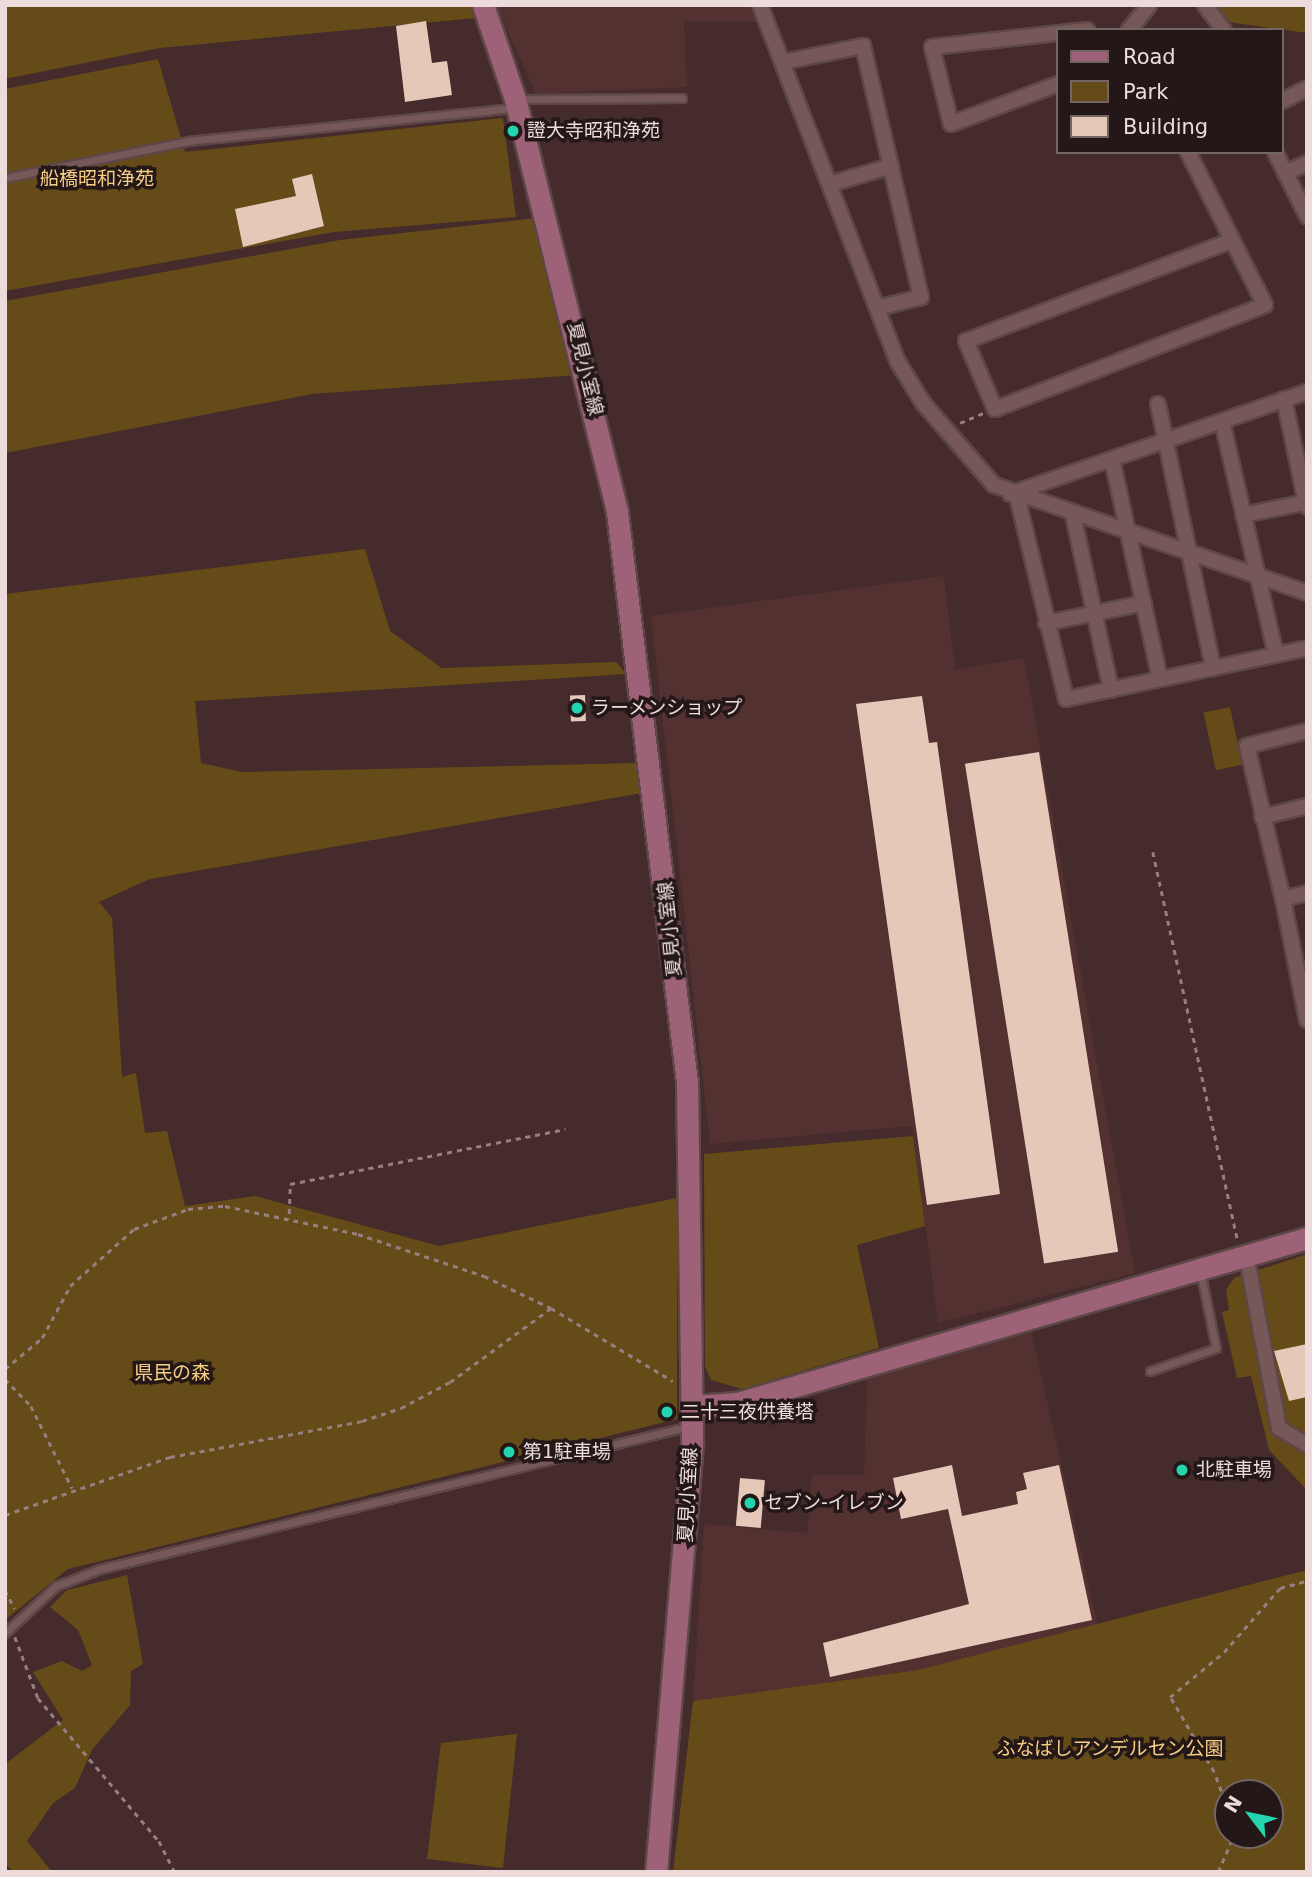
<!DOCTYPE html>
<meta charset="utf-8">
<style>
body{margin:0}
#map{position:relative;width:1312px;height:1877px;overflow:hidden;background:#452b2b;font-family:"DejaVu Sans","Noto Sans JP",sans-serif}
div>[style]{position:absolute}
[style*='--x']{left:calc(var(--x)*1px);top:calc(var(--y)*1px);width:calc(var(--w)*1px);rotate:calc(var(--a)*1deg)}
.built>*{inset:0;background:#533131}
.green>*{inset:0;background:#654b17;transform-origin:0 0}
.building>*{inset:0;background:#e6c8b8;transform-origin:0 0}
.path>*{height:2.5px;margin-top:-1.25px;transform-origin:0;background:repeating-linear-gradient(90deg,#957f7f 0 5px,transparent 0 10px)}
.roads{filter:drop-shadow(2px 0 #5d4747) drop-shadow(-2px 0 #5d4747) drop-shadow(0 2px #5d4747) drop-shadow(0 -2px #5d4747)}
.lane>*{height:7px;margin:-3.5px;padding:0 3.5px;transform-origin:3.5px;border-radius:3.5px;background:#765858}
.street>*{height:14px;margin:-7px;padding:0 7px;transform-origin:7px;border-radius:7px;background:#765858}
.secondary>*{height:21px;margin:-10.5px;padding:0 10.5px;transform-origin:10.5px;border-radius:10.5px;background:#9e6278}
.dots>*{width:19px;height:19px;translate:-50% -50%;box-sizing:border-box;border:4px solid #231717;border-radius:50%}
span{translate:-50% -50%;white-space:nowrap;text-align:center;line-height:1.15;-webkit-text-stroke:7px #231717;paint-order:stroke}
.poi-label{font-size:19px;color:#eddbdb}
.left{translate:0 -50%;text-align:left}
.park-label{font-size:19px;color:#f8ce85}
.street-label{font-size:19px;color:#eddbdb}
.frame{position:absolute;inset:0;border:7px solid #eddbdb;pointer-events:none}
.legend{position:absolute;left:1056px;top:28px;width:228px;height:126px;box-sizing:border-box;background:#231717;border:2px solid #746565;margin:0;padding:9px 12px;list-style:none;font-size:21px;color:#eddbdb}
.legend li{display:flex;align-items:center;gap:14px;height:35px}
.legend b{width:35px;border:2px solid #746565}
.north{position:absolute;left:1214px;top:1779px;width:70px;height:70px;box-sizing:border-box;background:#231717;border:2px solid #746565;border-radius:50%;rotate:302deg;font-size:19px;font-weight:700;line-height:28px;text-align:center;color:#eddbdb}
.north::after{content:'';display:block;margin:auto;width:24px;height:32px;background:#23d5af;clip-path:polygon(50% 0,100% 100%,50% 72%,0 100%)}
</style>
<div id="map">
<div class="built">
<i style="clip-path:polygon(496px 5px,752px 5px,760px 22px,684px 22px,687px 87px,536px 94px)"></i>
<i style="clip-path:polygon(944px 576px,955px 670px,1024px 658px,1135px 1273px,938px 1323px,912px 1126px,710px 1144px,651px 616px)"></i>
<i style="clip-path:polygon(1031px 1331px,1098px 1626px,918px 1670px,693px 1701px,704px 1524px,807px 1533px,812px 1474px,864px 1475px,867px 1378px)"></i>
</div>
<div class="green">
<i style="clip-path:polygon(5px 5px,471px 5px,476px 18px,160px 48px,5px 79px)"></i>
<i style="clip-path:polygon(1214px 5px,1307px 5px,1307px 33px,1228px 22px)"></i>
<i style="clip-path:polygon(158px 59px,185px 152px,503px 118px,516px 217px,334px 232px,5px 291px,5px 89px)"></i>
<i style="clip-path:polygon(536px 218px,578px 375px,312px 394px,5px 453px,5px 301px,340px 240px)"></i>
<i style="clip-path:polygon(365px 549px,390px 631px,442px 668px,616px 662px,626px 674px,195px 701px,201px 763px,242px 772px,638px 763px,642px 793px,150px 879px,99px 902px,112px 918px,122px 1077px,136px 1073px,145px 1133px,167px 1131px,185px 1206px,255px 1196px,439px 1246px,677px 1198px,677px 1419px,68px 1569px,5px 1620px,5px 594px)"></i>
<i style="left:1230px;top:707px;width:59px;height:27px;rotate:78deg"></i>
<i style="clip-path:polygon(913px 1136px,925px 1226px,857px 1245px,879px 1348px,742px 1389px,711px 1380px,705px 1366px,704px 1154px)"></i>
<i style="clip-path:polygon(1307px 1254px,1307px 1490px,1269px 1450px,1251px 1376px,1237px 1378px,1222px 1312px,1229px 1310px,1226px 1290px,1234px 1278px)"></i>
<i style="clip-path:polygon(evenodd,1307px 1570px,1307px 1872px,673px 1872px,693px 1701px,918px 1670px,1307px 1570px,1270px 1793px,1270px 1835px,1228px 1835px,1228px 1793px,1270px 1793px)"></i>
<i style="clip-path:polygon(127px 1575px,143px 1664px,131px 1671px,130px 1705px,92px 1750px,75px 1788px,53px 1803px,27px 1841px,52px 1872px,14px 1872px,5px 1864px,5px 1764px,63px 1720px,33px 1672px,62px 1661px,82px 1671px,92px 1665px,78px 1630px,50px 1607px,67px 1590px)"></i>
<i style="clip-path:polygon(517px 1734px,503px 1868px,427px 1859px,441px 1743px)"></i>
</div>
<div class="building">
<i style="clip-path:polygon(426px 21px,432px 63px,447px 61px,452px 95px,405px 102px,396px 26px)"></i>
<i style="clip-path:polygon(312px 174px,324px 226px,243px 247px,235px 209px,296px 196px,292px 179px)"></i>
<i style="left:585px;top:695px;width:26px;height:15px;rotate:88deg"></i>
<i style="clip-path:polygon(922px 696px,929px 743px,937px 742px,1000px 1194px,927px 1205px,856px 704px)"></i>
<i style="left:1039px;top:752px;width:506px;height:75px;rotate:81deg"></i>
<i style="clip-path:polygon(1307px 1344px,1307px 1397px,1289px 1401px,1274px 1351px)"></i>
<i style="clip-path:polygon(952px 1465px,962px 1516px,1018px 1504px,1016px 1492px,1027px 1489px,1023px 1473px,1059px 1465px,1092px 1620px,830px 1677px,823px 1643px,969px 1604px,948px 1509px,901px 1519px,893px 1478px)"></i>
<i style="left:740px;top:1478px;width:25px;height:48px;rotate:5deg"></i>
</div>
<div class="path">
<i style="--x:960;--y:423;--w:25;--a:-23"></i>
<i style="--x:1153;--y:852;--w:398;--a:77.7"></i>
<i style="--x:289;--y:1214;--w:30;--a:-88"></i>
<i style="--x:290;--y:1184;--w:281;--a:-11.3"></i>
<i style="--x:5;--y:1369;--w:48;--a:-40"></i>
<i style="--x:42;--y:1338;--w:59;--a:-61.7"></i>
<i style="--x:70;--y:1286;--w:86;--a:-41.7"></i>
<i style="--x:134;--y:1229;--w:58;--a:-20.3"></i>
<i style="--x:188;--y:1209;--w:37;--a:-5"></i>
<i style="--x:225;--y:1206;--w:136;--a:11.9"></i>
<i style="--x:358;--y:1234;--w:133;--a:18.4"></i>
<i style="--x:484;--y:1276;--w:74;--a:25.5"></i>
<i style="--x:551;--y:1308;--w:142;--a:30.9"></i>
<i style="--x:5;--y:1379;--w:37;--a:46"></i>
<i style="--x:31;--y:1406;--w:92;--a:63.4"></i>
<i style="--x:5;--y:1515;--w:175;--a:-19.4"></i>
<i style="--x:170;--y:1457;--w:195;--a:-10.6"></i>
<i style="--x:362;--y:1421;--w:41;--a:-18.4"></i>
<i style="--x:401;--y:1408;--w:55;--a:-28"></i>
<i style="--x:450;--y:1382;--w:125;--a:-36.2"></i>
<i style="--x:5;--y:1590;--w:21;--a:62"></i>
<i style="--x:15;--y:1637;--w:65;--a:69.3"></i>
<i style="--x:38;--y:1698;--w:187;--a:49.8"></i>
<i style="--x:159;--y:1841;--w:35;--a:63"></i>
<i style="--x:1228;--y:1810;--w:40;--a:-110.2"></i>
<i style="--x:1214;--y:1772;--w:87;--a:-120.4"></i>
<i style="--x:1170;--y:1697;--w:70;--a:-39.8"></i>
<i style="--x:1224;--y:1652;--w:85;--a:-48.8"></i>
<i style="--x:1280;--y:1588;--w:28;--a:-15"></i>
<i style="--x:1218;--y:1872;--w:40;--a:-66.6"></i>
</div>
<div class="roads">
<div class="lane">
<i style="--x:518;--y:99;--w:164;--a:-0.3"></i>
<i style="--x:5;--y:178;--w:187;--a:-11.4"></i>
<i style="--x:188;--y:141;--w:328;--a:-5.8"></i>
<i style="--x:1150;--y:1371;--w:70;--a:-19.2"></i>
<i style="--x:1216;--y:1348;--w:80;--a:-101.6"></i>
<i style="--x:5;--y:1633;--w:69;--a:-42.7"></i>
<i style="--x:56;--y:1586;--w:47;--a:-21.1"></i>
<i style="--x:100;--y:1569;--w:607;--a:-13.62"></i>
</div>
<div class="street">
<i style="--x:760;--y:5;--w:383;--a:68.9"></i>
<i style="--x:898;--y:362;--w:48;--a:58.6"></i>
<i style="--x:923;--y:403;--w:108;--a:49.1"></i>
<i style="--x:994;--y:485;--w:331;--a:19"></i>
<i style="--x:1205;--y:5;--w:31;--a:53"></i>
<i style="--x:1129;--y:30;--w:32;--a:-51"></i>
<i style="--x:783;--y:62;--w:82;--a:-11.3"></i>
<i style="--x:863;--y:46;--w:258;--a:77"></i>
<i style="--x:921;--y:297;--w:44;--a:165.7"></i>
<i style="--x:1058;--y:84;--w:114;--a:159.5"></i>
<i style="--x:951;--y:124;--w:79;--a:-103.9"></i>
<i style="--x:932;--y:47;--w:156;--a:-6.3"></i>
<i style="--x:1282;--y:101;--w:28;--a:-27"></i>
<i style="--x:1188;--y:152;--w:171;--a:63.3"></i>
<i style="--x:1265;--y:305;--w:289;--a:158.9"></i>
<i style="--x:995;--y:409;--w:74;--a:-113.1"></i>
<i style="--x:966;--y:341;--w:282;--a:-20.7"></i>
<i style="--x:1275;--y:152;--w:72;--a:63.4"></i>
<i style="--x:1285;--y:173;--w:24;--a:-24"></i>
<i style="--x:830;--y:184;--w:64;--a:-16.4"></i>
<i style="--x:1284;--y:399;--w:110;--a:78"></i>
<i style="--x:1158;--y:404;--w:270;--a:78.2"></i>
<i style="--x:1222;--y:421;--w:240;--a:77"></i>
<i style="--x:1112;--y:459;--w:225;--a:77.7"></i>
<i style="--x:1010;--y:494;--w:314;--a:-19"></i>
<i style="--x:1017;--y:496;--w:209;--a:76.4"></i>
<i style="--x:1066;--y:699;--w:246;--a:-11.9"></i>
<i style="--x:1073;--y:515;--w:179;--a:77.7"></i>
<i style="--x:1243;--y:515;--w:65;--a:-11.5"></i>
<i style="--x:1046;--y:623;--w:100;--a:-11.5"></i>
<i style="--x:1307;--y:731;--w:62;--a:166"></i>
<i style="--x:1247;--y:746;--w:157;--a:76.8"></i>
<i style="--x:1283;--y:899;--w:25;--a:-14"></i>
<i style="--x:1262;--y:817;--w:46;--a:-13.7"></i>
<i style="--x:1283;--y:899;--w:123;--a:78.8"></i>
<i style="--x:1249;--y:1269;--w:162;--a:79.3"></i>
<i style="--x:1279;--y:1428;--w:33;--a:31"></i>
</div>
<div class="secondary">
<i style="--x:483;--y:5;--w:99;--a:71.2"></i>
<i style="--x:515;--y:99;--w:425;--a:76.1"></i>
<i style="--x:617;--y:512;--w:574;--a:83"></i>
<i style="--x:687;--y:1082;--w:362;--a:89.2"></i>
<i style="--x:692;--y:1444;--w:430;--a:94.8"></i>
<i style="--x:693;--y:1406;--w:44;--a:-3.9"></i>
<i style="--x:737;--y:1403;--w:593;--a:-16.14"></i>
</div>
</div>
<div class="dots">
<i style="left:513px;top:131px;background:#23d5af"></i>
<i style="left:577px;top:708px;background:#23d5af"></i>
<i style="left:667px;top:1412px;background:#23d5af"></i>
<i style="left:509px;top:1452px;background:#23d5af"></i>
<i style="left:1182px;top:1470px;background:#23d5af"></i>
<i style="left:750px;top:1503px;background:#23d5af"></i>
</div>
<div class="poi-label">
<span class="left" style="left:527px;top:131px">證大寺昭和浄苑</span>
<span class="left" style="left:591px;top:708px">ラーメンショップ</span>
<span class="left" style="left:681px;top:1412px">二十三夜供養塔</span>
<span class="left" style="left:523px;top:1452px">第1駐車場</span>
<span class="left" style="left:1196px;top:1470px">北駐車場</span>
<span class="left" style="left:764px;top:1503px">セブン-イレブン</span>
</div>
<div class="park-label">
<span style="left:97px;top:179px">船橋昭和浄苑</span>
<span style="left:172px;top:1373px">県民の森</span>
<span style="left:1110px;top:1749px">ふなばしアンデルセン公園</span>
</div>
<div class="street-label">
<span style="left:585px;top:369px;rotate:76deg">夏見小室線</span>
<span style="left:670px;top:929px;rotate:-96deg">夏見小室線</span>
<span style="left:688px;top:1495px;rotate:-87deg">夏見小室線</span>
</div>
<div class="frame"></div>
<ul class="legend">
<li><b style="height:9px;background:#9e6278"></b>Road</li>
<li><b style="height:19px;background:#654b17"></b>Park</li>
<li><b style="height:19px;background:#e6c8b8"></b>Building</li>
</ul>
<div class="north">N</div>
</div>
